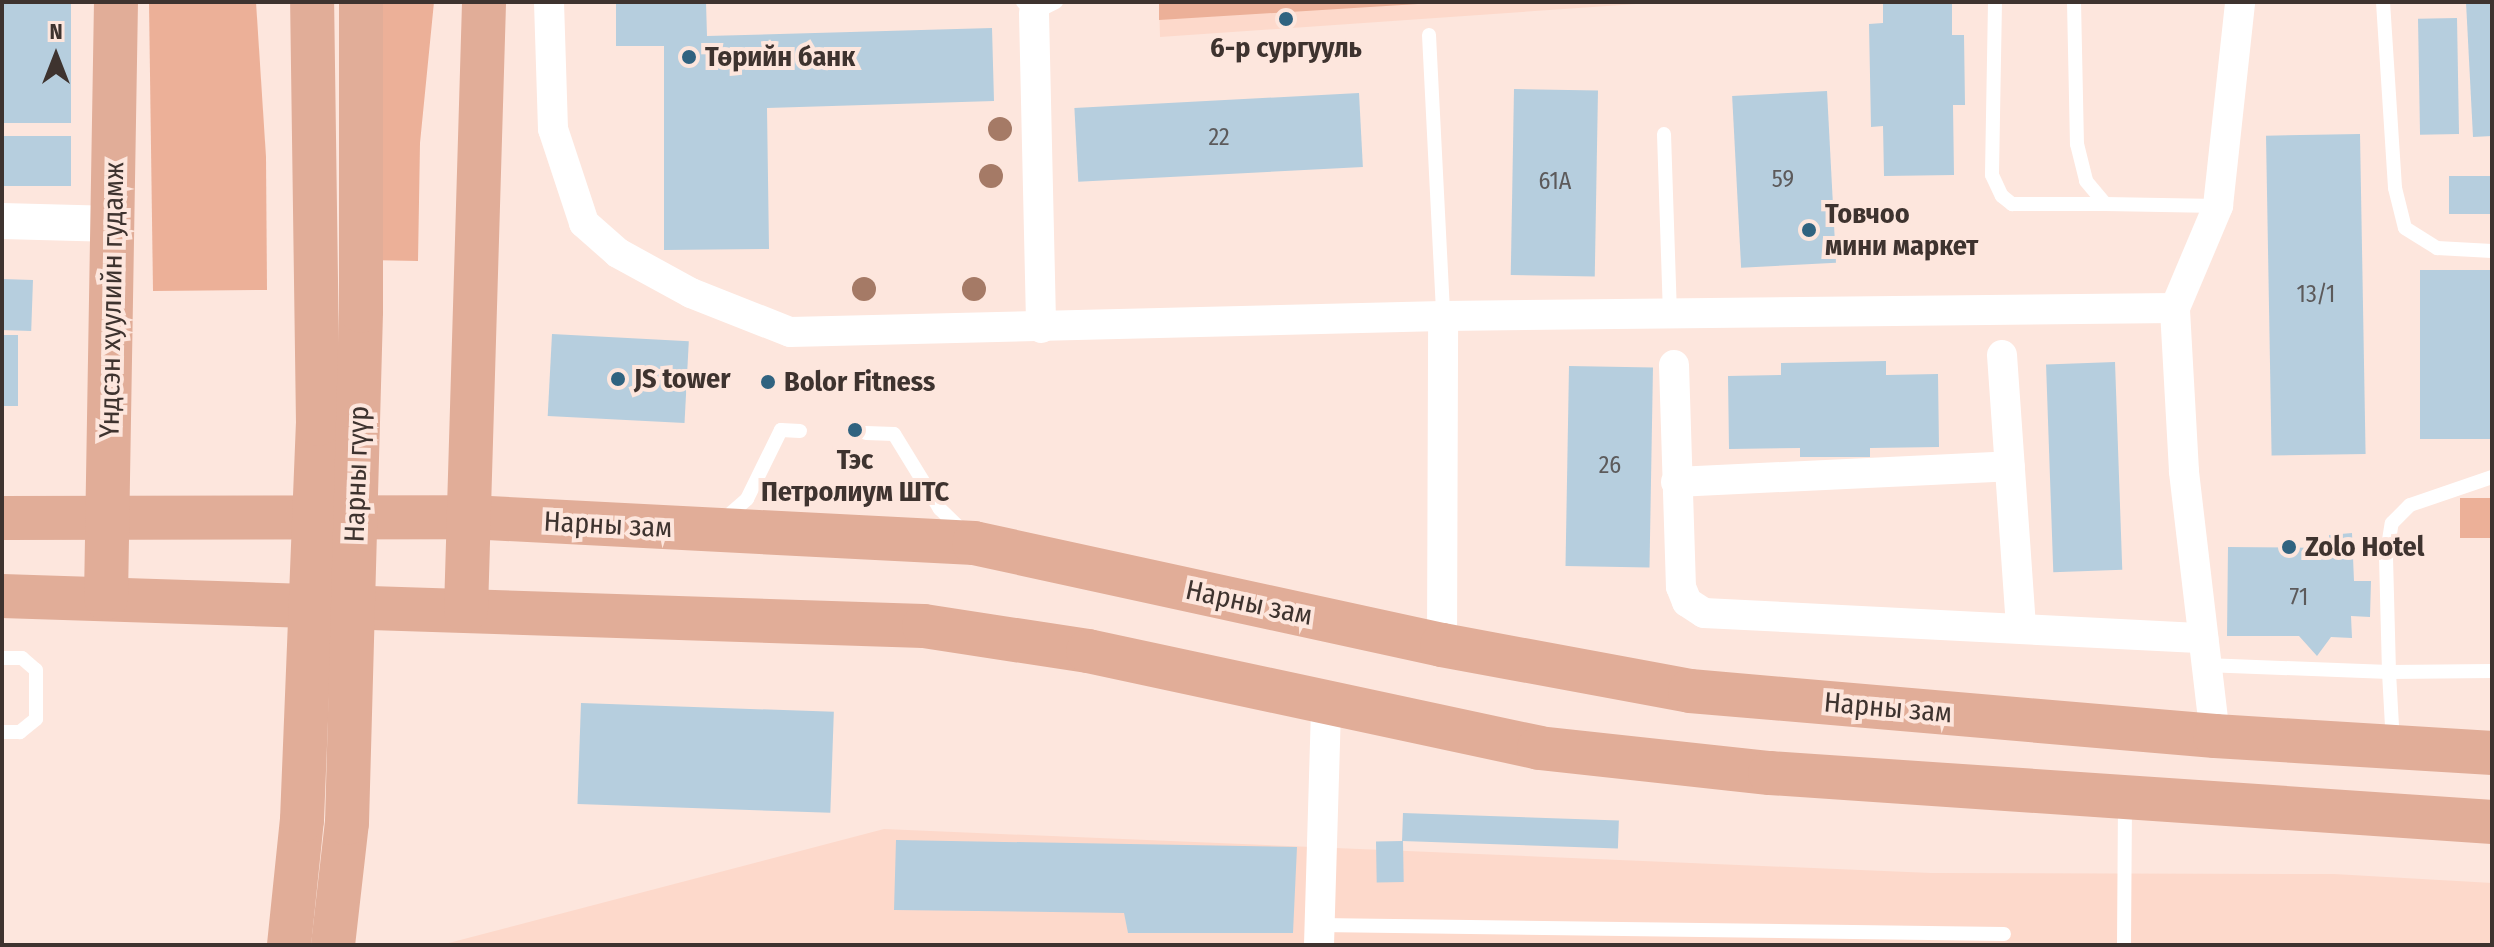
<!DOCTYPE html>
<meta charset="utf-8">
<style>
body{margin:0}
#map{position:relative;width:2494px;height:947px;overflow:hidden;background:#fde6dd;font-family:"Fira Sans Condensed",sans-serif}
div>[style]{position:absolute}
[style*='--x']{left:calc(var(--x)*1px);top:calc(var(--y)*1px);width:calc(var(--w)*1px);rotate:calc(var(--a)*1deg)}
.built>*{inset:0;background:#fdd9cb}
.green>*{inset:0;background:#ecb098;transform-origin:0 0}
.building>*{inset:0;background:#b6cede;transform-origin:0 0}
.service>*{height:14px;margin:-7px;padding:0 7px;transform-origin:7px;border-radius:7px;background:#fff}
.minor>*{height:30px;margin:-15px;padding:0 15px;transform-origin:15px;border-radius:15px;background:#fff}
.tertiary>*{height:36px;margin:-18px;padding:0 18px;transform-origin:18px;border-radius:18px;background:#fff}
.primary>*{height:44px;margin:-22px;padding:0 22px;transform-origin:22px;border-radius:22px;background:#e1ad98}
.trees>*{width:24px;height:24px;margin:-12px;border-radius:50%;background:#a57a66}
.dots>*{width:22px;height:22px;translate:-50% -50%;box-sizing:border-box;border:4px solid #fde6dd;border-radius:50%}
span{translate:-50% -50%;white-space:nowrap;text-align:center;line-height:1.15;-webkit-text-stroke:8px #fde6dd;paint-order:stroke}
.number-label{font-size:24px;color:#5c5a5b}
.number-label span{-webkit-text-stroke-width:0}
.poi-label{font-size:28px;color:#3e332f;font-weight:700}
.left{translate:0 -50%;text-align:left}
.street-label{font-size:28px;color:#3e332f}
.frame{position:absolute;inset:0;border:4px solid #3e332f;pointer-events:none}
.north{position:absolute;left:16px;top:16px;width:80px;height:80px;-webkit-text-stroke:6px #fde6dd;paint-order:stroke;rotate:0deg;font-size:22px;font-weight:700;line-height:32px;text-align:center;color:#3e332f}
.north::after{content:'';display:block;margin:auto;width:28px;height:36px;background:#3e332f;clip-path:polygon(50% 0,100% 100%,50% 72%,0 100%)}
</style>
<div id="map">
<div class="built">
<i style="clip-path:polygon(1159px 2px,1665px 2px,1160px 37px)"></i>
<i style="clip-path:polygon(884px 829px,1931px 873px,2334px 874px,2492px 883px,2492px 945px,441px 945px)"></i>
</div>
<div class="green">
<i style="clip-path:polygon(149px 2px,256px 2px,266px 157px,267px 290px,153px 291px)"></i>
<i style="clip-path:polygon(369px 2px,434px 2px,420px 143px,418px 261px,368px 260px)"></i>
<i style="clip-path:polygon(1159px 2px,1450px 2px,1159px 20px)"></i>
<i style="left:2492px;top:498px;width:40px;height:32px;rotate:90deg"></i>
</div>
<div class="building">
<i style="left:2px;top:2px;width:69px;height:121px"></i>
<i style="clip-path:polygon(616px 2px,706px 2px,707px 36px,992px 28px,994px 101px,767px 108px,769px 249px,664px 250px,664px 46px,616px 46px)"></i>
<i style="clip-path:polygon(1883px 2px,1952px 2px,1952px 35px,1964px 35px,1965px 105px,1953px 105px,1954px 175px,1884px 176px,1883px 126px,1871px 127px,1869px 24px,1883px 23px)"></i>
<i style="clip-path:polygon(2466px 2px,2492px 2px,2492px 136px,2473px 137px)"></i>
<i style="left:2457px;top:18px;width:116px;height:39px;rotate:89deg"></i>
<i style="left:1514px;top:89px;width:84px;height:186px;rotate:1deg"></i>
<i style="left:1827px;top:91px;width:172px;height:95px;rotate:87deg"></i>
<i style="left:1359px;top:93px;width:74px;height:285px;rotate:87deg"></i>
<i style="left:2360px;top:134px;width:320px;height:94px;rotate:89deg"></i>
<i style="left:2px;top:136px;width:69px;height:50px"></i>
<i style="left:2492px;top:176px;width:38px;height:43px;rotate:90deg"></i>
<i style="left:2492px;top:270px;width:169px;height:72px;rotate:90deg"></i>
<i style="left:2px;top:279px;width:31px;height:51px;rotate:2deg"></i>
<i style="left:552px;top:334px;width:137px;height:82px;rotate:3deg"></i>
<i style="left:2px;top:335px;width:16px;height:71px"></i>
<i style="clip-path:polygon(1886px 361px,1886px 375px,1938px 374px,1939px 447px,1870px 448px,1870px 457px,1800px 457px,1800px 448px,1729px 449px,1728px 376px,1781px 375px,1781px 363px)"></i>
<i style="left:2115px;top:362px;width:208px;height:69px;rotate:88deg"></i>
<i style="left:1569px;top:366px;width:84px;height:200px;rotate:1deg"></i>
<i style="clip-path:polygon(2352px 533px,2354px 581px,2371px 581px,2370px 617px,2351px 616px,2352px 638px,2331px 637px,2317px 656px,2299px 636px,2227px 636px,2228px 547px,2329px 548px,2329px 535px)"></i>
<i style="left:581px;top:703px;width:253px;height:101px;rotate:2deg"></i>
<i style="left:1403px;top:813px;width:216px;height:28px;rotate:2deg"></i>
<i style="clip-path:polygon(896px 840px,1297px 847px,1293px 933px,1128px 933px,1124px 913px,894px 910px)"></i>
<i style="left:1403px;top:841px;width:41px;height:27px;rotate:89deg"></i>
</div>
<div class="service">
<i style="--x:1023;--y:2;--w:16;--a:45"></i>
<i style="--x:1034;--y:13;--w:25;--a:-27"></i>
<i style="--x:1995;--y:2;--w:173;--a:91"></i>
<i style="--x:1992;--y:175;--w:23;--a:65"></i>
<i style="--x:2002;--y:196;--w:13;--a:39"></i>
<i style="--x:2012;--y:204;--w:93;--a:0"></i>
<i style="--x:2074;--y:2;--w:142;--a:88.8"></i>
<i style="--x:2077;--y:144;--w:38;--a:76"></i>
<i style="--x:2086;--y:181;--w:30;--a:50"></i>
<i style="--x:2105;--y:204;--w:113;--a:1"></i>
<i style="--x:2383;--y:2;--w:186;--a:86.3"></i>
<i style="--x:2395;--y:188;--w:41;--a:76"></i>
<i style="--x:2405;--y:228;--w:38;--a:32"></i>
<i style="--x:2437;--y:248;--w:55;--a:3.1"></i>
<i style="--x:1429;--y:35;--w:281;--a:87.1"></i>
<i style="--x:1664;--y:134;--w:179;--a:88.1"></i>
<i style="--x:866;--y:433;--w:28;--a:2"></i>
<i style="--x:894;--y:434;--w:88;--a:58.5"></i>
<i style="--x:940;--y:509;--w:32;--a:44"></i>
<i style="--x:723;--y:520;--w:32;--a:-41"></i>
<i style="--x:747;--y:499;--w:77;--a:-63.8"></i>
<i style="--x:781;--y:430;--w:19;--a:3"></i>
<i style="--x:2;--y:658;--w:20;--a:0"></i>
<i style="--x:22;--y:658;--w:18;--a:41"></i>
<i style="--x:36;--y:670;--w:49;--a:90"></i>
<i style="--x:36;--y:719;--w:21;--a:141"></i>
<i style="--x:20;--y:732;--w:18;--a:180"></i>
<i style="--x:2205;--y:665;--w:184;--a:2.2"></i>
<i style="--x:2389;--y:672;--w:113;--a:-91.5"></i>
<i style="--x:2386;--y:559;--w:36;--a:-81"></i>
<i style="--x:2392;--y:523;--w:25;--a:-45"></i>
<i style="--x:2410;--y:505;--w:87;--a:-18.9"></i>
<i style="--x:2393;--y:744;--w:72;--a:-93.2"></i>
<i style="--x:2389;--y:672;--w:103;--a:-0.6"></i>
<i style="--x:1319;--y:925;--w:685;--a:0.75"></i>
<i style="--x:2124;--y:945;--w:144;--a:-89.6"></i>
</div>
<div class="minor">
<i style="--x:549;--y:2;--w:127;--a:88.2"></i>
<i style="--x:553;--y:129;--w:99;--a:71.7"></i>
<i style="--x:584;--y:223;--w:45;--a:41.4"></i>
<i style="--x:618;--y:253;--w:83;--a:28.7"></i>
<i style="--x:691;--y:293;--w:106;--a:21.5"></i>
<i style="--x:790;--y:332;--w:653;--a:-1.4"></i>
<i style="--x:1443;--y:316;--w:732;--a:-0.63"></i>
<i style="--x:1034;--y:13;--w:315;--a:88.7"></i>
<i style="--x:2002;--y:355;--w:274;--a:86"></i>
<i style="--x:1674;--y:365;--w:222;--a:88.2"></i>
<i style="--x:1681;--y:587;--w:16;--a:68"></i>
<i style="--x:1687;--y:602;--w:20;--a:33"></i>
<i style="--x:1704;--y:613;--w:500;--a:2.9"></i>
<i style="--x:1676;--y:482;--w:334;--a:-2.7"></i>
<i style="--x:1442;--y:645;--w:329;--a:-89.8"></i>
<i style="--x:2215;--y:736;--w:267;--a:-96.7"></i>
<i style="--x:2184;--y:471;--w:163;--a:-93.2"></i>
<i style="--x:2175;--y:308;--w:111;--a:-67.1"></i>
<i style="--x:2218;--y:206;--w:205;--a:-83.8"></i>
<i style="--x:1319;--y:945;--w:243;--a:-88.3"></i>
</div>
<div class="tertiary">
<i style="--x:2;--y:221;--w:113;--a:1.5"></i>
</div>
<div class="primary">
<i style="--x:2;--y:518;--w:467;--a:-0.1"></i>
<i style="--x:469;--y:517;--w:506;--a:2.95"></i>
<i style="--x:974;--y:543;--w:479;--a:12.3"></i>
<i style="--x:1442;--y:645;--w:252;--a:10.5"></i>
<i style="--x:1690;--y:691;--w:527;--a:4.9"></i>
<i style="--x:2215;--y:736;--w:278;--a:3.5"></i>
<i style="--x:2;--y:596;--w:922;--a:1.86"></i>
<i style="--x:924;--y:626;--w:166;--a:8.7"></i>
<i style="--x:1088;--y:651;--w:461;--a:12.1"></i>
<i style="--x:1539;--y:748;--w:232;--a:6.2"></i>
<i style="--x:1770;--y:773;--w:724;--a:3.88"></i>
<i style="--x:106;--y:598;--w:596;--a:-89.04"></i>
<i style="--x:466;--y:610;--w:608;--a:-88.3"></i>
<i style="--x:289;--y:945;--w:126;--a:-84.1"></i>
<i style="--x:302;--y:820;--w:396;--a:-87.7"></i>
<i style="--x:318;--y:424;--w:422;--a:-90.8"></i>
<i style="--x:333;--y:945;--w:123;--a:-83.5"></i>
<i style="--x:347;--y:823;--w:512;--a:-88.43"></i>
<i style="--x:361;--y:311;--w:309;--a:-90"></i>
</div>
<div class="trees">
<i style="left:1000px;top:129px"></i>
<i style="left:991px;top:176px"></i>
<i style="left:864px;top:289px"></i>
<i style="left:974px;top:289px"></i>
</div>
<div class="dots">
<i style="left:1286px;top:19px;background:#306380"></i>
<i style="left:689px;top:57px;background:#306380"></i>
<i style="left:1809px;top:230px;background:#306380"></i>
<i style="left:618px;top:379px;background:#306380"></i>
<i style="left:768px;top:382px;background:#306380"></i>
<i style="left:855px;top:430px;background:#306380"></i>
<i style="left:2289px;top:547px;background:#306380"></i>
</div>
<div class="number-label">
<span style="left:1219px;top:138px">22</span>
<span style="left:1783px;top:180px">59</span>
<span style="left:1555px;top:182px">61А</span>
<span style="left:2316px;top:295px">13/1</span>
<span style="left:1610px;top:466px">26</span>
<span style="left:2299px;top:598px">71</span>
</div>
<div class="poi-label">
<span style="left:1286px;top:48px">6-р сургууль</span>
<span class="left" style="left:705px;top:57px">Төрийн банк</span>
<span class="left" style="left:1825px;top:230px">Товчоо<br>мини маркет</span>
<span class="left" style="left:634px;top:379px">JS tower</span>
<span class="left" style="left:784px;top:382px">Bolor Fitness</span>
<span style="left:855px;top:476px">Тэс<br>Петролиум ШТС</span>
<span class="left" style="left:2305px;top:547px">Zolo Hotel</span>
</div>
<div class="street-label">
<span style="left:112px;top:300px;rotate:-89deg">Үндсэн хуулийн гудамж</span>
<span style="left:357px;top:474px;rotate:-88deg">Нарны гүүр</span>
<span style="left:608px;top:525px;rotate:3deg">Нарны зам</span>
<span style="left:1249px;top:603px;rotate:12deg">Нарны зам</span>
<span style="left:1888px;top:708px;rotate:5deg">Нарны зам</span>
</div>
<div class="frame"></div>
<div class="north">N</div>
</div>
